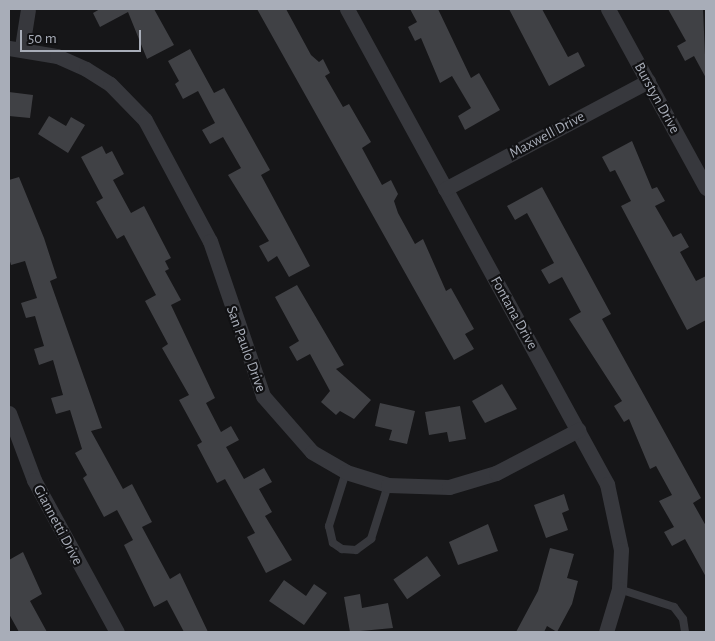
<!DOCTYPE html>
<style>
body{margin:0}
#map{position:relative;width:715px;height:641px;overflow:hidden;background:#161618;font-family:"Alegreya Sans",sans-serif}
div>[style]{position:absolute}
[style*='--x']{left:calc(var(--x)*1px);top:calc(var(--y)*1px);width:calc(var(--w)*1px);rotate:calc(var(--a)*1deg)}
.building>*{inset:0;background:#404145;transform-origin:0 0}
.service>*{height:8px;margin:-4px;padding:0 4px;transform-origin:4px;border-radius:4px;background:#37383d}
.minor>*{height:15px;margin:-7.5px;padding:0 7.5px;transform-origin:7.5px;border-radius:7.5px;background:#37383d}
span{translate:-50% -50%;white-space:nowrap;text-align:center;line-height:1.15;-webkit-text-stroke:4.5px #111113;paint-order:stroke}
.street-label{font-size:15px;color:#a8adb8}
.frame{position:absolute;inset:0;border:10px solid #a8adb8;pointer-events:none}
.scale{position:absolute;left:20px;top:30px;width:121px;height:22px;box-sizing:border-box;border:2px solid #a8adb8;border-top:0;padding-left:6px;font-size:15px;line-height:18px;white-space:nowrap;color:#a8adb8;-webkit-text-stroke:4px #111113;paint-order:stroke}
</style>
<div id="map">
<div class="building">
<i style="clip-path:polygon(100px 9px,154px 9px,174px 45px,147px 59px,128px 12px,100px 27px,93px 13px)"></i>
<i style="clip-path:polygon(257px 9px,286px 9px,311px 55px,319px 62px,323px 59px,330px 73px,325px 76px,343px 107px,349px 104px,371px 142px,362px 148px,382px 185px,391px 180px,398px 194px,394px 201px,398px 213px,415px 244px,423px 239px,446px 291px,451px 288px,474px 329px,465px 334px,474px 349px,454px 360px)"></i>
<i style="clip-path:polygon(410px 9px,438px 9px,471px 78px,479px 73px,500px 110px,465px 130px,458px 116px,471px 108px,452px 76px,440px 83px,421px 38px,415px 41px,408px 27px,417px 22px)"></i>
<i style="clip-path:polygon(509px 9px,542px 9px,568px 57px,578px 52px,585px 66px,549px 86px)"></i>
<i style="clip-path:polygon(668px 9px,703px 9px,706px 78px,694px 56px,685px 61px,677px 46px,686px 41px)"></i>
<i style="clip-path:polygon(190px 49px,214px 93px,224px 88px,270px 170px,261px 175px,310px 266px,289px 277px,277px 256px,268px 262px,259px 246px,269px 241px,228px 175px,241px 168px,223px 137px,210px 144px,202px 130px,215px 123px,198px 91px,183px 99px,175px 84px,179px 81px,168px 61px)"></i>
<i style="clip-path:polygon(9px 92px,33px 95px,30px 118px,9px 116px)"></i>
<i style="clip-path:polygon(49px 116px,66px 126px,71px 117px,85px 125px,68px 153px,38px 134px)"></i>
<i style="clip-path:polygon(632px 141px,652px 189px,657px 187px,665px 201px,655px 206px,673px 237px,681px 233px,689px 247px,680px 252px,696px 281px,706px 276px,706px 320px,687px 330px,621px 206px,631px 201px,615px 170px,610px 172px,602px 157px)"></i>
<i style="clip-path:polygon(102px 146px,106px 154px,112px 151px,124px 174px,113px 180px,131px 213px,144px 206px,171px 258px,165px 261px,169px 269px,165px 271px,181px 300px,171px 305px,215px 398px,206px 403px,221px 432px,231px 426px,239px 440px,226px 447px,244px 479px,264px 468px,272px 482px,259px 489px,272px 512px,265px 516px,292px 560px,266px 573px,247px 537px,255px 533px,225px 479px,217px 483px,197px 445px,202px 442px,179px 400px,189px 395px,162px 348px,168px 344px,145px 301px,156px 295px,124px 235px,117px 239px,96px 202px,103px 198px,81px 157px)"></i>
<i style="clip-path:polygon(19px 177px,44px 238px,57px 278px,50px 281px,102px 428px,91px 431px,123px 489px,132px 484px,152px 522px,142px 527px,170px 579px,180px 573px,208px 632px,184px 632px,167px 600px,154px 607px,124px 545px,133px 540px,117px 510px,104px 517px,83px 478px,87px 475px,75px 453px,82px 449px,70px 410px,56px 414px,51px 398px,63px 395px,53px 360px,39px 365px,34px 349px,44px 346px,35px 316px,26px 318px,21px 303px,37px 298px,25px 261px,11px 265px,9px 258px,9px 180px)"></i>
<i style="clip-path:polygon(542px 187px,611px 314px,602px 319px,701px 498px,693px 503px,706px 526px,706px 577px,685px 539px,672px 546px,664px 532px,674px 527px,659px 501px,672px 495px,656px 466px,650px 469px,629px 419px,624px 422px,614px 406px,622px 401px,569px 319px,581px 312px,562px 277px,549px 284px,541px 270px,554px 263px,527px 213px,515px 220px,507px 206px)"></i>
<i style="clip-path:polygon(297px 285px,344px 365px,336px 369px,371px 400px,354px 419px,340px 411px,336px 415px,321px 402px,330px 391px,310px 354px,297px 361px,289px 347px,299px 341px,275px 297px)"></i>
<i style="clip-path:polygon(502px 384px,517px 409px,485px 423px,472px 401px)"></i>
<i style="clip-path:polygon(380px 403px,415px 411px,407px 444px,389px 440px,392px 430px,375px 426px)"></i>
<i style="clip-path:polygon(460px 406px,466px 439px,449px 442px,447px 432px,429px 435px,425px 412px)"></i>
<i style="clip-path:polygon(564px 494px,569px 510px,562px 513px,568px 530px,546px 538px,534px 505px)"></i>
<i style="clip-path:polygon(488px 524px,498px 551px,458px 565px,449px 542px)"></i>
<i style="clip-path:polygon(550px 548px,574px 554px,567px 578px,578px 581px,572px 604px,557px 632px,547px 626px,544px 632px,516px 632px,538px 591px)"></i>
<i style="clip-path:polygon(23px 552px,42px 594px,30px 601px,47px 632px,19px 632px,9px 614px,9px 560px)"></i>
<i style="left:427px;top:556px;width:24px;height:41px;rotate:55deg"></i>
<i style="clip-path:polygon(284px 580px,306px 596px,314px 584px,327px 593px,304px 625px,269px 601px)"></i>
<i style="clip-path:polygon(360px 594px,362px 608px,388px 603px,393px 628px,350px 632px,344px 597px)"></i>
</div>
<div class="service">
<i style="--x:346;--y:472;--w:57;--a:107.5"></i>
<i style="--x:329;--y:526;--w:17;--a:77"></i>
<i style="--x:333;--y:543;--w:11;--a:34"></i>
<i style="--x:342;--y:549;--w:14;--a:4"></i>
<i style="--x:356;--y:550;--w:19;--a:-36"></i>
<i style="--x:371;--y:539;--w:57;--a:-72.5"></i>
<i style="--x:619;--y:589;--w:58;--a:18.1"></i>
<i style="--x:674;--y:607;--w:15;--a:53"></i>
<i style="--x:683;--y:619;--w:13;--a:81"></i>
</div>
<div class="minor">
<i style="--x:347;--y:9;--w:542;--a:61.31"></i>
<i style="--x:607;--y:484;--w:67;--a:78"></i>
<i style="--x:621;--y:550;--w:39;--a:93"></i>
<i style="--x:619;--y:589;--w:45;--a:106.8"></i>
<i style="--x:608;--y:9;--w:204;--a:61.3"></i>
<i style="--x:22;--y:47;--w:38;--a:-81"></i>
<i style="--x:9;--y:48;--w:49;--a:9.5"></i>
<i style="--x:57;--y:56;--w:32;--a:24"></i>
<i style="--x:86;--y:69;--w:28;--a:32"></i>
<i style="--x:110;--y:84;--w:50;--a:45.8"></i>
<i style="--x:145;--y:120;--w:137;--a:61.8"></i>
<i style="--x:210;--y:241;--w:164;--a:71.1"></i>
<i style="--x:263;--y:396;--w:74;--a:48.8"></i>
<i style="--x:312;--y:452;--w:39;--a:30"></i>
<i style="--x:346;--y:472;--w:44;--a:17.2"></i>
<i style="--x:388;--y:485;--w:61;--a:1.9"></i>
<i style="--x:449;--y:487;--w:49;--a:-16.6"></i>
<i style="--x:496;--y:473;--w:93;--a:-27.7"></i>
<i style="--x:445;--y:189;--w:230;--a:-28"></i>
<i style="--x:9;--y:413;--w:72;--a:69.5"></i>
<i style="--x:34;--y:480;--w:173;--a:61.4"></i>
</div>
<div class="street-label">
<span style="left:657px;top:98px;rotate:61deg">Burstyn Drive</span>
<span style="left:547px;top:135px;rotate:-28deg">Maxwell Drive</span>
<span style="left:514px;top:313px;rotate:61deg">Fontana Drive</span>
<span style="left:246px;top:349px;rotate:70deg">San Paulo Drive</span>
<span style="left:58px;top:525px;rotate:62deg">Giannetti Drive</span>
</div>
<div class="frame"></div>
<div class="scale">50 m</div>
</div>
